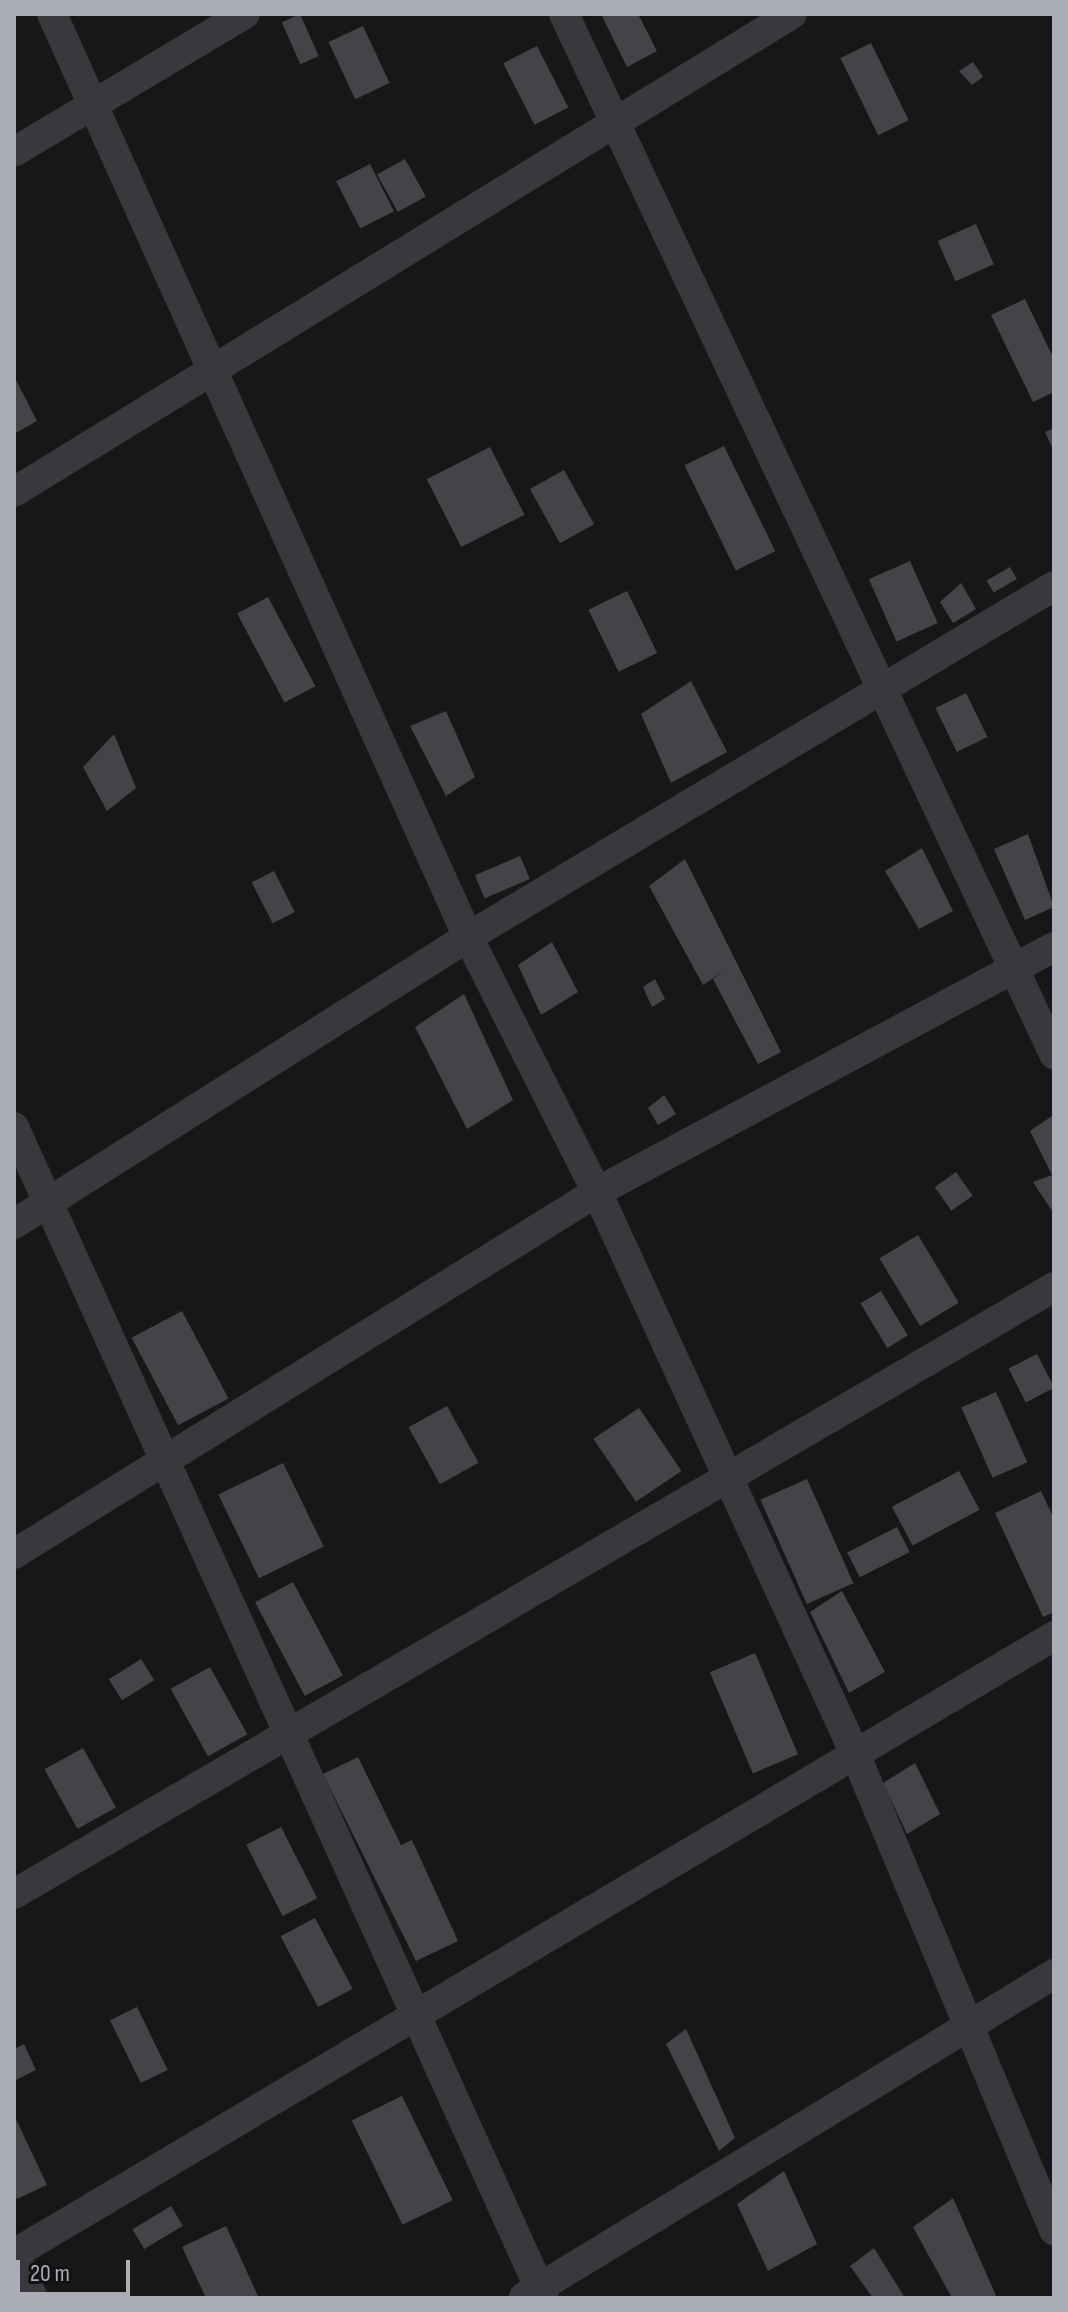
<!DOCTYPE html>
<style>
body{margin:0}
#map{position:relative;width:1068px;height:2312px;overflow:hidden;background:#171718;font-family:"Sofia Sans Condensed",sans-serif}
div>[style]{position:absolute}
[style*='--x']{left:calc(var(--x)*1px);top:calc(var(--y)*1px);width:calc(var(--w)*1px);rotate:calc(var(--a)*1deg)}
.building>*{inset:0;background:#444448;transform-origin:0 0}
.street>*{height:30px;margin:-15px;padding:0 15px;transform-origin:15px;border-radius:15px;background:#38383d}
span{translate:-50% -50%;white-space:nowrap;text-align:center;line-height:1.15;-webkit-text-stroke:6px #121213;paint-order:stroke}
.frame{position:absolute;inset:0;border:16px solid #aaacb7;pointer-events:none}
.scale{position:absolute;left:16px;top:2260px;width:114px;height:36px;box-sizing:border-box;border:4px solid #aaacb7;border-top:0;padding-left:10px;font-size:24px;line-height:28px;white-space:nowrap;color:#aaacb7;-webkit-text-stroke:6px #121213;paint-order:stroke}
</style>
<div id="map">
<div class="building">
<i style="left:300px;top:14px;width:46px;height:20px;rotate:66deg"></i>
<i style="clip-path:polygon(601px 14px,638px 14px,657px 51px,627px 67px)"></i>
<i style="left:363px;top:26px;width:63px;height:38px;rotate:65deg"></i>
<i style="left:871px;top:43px;width:86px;height:34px;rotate:64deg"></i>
<i style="left:537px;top:46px;width:69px;height:38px;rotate:63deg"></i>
<i style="clip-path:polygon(973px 62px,983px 77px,972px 85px,959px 71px)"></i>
<i style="left:405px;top:159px;width:43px;height:32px;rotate:61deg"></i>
<i style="left:370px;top:164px;width:53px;height:38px;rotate:63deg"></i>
<i style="left:976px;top:224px;width:44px;height:42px;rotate:66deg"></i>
<i style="clip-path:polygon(1025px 299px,1054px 359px,1054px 392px,1033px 402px,991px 315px)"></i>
<i style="clip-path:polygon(14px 376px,37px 421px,14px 434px)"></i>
<i style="clip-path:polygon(1054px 428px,1054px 451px,1045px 432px)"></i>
<i style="left:724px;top:446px;width:117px;height:44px;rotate:64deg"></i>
<i style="left:490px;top:447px;width:76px;height:71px;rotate:63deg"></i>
<i style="left:564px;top:470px;width:62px;height:39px;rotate:61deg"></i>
<i style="left:910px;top:561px;width:68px;height:45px;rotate:66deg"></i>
<i style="left:1010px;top:567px;width:14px;height:27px;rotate:60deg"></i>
<i style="clip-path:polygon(961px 583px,976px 609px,953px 623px,940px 602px)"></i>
<i style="left:627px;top:591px;width:69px;height:43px;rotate:64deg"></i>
<i style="left:268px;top:597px;width:101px;height:35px;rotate:62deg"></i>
<i style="clip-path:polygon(691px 681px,727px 752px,671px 783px,641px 714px)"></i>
<i style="left:966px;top:693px;width:49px;height:34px;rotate:64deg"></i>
<i style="clip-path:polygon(446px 711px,475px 777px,446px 796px,410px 726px)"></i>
<i style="clip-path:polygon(114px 734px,136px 788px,107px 811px,83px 767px)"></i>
<i style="clip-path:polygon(1028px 834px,1054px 907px,1025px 920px,994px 849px)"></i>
<i style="clip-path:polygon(922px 848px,953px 911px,919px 929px,885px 871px)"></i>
<i style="left:520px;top:856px;width:25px;height:49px;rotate:67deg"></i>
<i style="clip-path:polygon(685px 859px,781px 1052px,758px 1064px,713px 979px,725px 970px,703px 985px,649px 886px)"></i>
<i style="left:274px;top:871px;width:46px;height:25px;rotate:63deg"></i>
<i style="clip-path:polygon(552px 942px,578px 992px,541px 1015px,518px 965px)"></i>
<i style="clip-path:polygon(655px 979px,665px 999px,652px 1007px,643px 987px)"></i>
<i style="clip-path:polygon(464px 994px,513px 1100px,467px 1129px,415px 1027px)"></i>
<i style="clip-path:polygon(664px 1095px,676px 1114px,658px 1125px,648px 1108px)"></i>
<i style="clip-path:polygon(1052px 1116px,1054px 1119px,1054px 1214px,1033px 1182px,1052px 1175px,1030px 1131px)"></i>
<i style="left:956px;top:1172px;width:29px;height:26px;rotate:55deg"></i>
<i style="left:918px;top:1235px;width:79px;height:45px;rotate:59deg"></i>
<i style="left:881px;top:1291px;width:52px;height:24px;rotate:59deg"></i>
<i style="left:182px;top:1311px;width:99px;height:57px;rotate:62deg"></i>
<i style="left:1037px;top:1354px;width:38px;height:32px;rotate:63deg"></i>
<i style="left:996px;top:1392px;width:77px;height:38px;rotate:66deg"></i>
<i style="left:447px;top:1406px;width:65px;height:44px;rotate:61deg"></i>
<i style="left:639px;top:1408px;width:76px;height:55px;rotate:56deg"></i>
<i style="left:283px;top:1463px;width:93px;height:72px;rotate:64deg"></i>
<i style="left:959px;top:1471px;width:44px;height:76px;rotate:62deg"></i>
<i style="left:807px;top:1479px;width:114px;height:51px;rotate:66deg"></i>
<i style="clip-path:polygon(1041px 1491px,1054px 1519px,1054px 1612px,1043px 1617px,995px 1513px)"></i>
<i style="left:897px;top:1527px;width:28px;height:56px;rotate:63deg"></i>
<i style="left:293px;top:1582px;width:106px;height:43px;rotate:62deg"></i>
<i style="clip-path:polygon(842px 1591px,885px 1672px,849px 1693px,810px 1612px)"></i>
<i style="left:755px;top:1653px;width:110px;height:49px;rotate:67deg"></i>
<i style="left:141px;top:1659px;width:25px;height:38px;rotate:58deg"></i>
<i style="left:210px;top:1667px;width:77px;height:45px;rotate:61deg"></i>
<i style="left:83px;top:1748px;width:68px;height:44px;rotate:61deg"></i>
<i style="clip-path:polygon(358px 1757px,401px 1845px,412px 1840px,458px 1941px,416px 1961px,323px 1774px)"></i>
<i style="clip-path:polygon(915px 1763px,940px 1814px,907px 1834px,883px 1783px)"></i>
<i style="left:281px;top:1827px;width:80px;height:39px;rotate:63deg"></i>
<i style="left:315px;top:1918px;width:80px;height:39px;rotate:62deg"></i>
<i style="left:137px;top:2007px;width:70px;height:30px;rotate:64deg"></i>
<i style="clip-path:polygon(686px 2029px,735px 2138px,719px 2151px,666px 2044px)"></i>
<i style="clip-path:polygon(24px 2044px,36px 2070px,14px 2081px,14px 2049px)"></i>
<i style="left:402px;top:2096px;width:116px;height:56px;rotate:64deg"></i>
<i style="clip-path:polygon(14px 2115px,47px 2185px,17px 2199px,14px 2193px)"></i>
<i style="clip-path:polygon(784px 2171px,817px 2244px,768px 2271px,737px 2204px)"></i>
<i style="clip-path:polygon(953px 2198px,997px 2298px,952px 2298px,913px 2227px)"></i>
<i style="left:171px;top:2206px;width:23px;height:45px;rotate:59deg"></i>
<i style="clip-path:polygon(226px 2226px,258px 2296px,253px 2298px,206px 2298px,182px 2247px)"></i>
<i style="clip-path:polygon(874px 2248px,905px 2298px,873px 2298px,850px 2266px)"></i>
</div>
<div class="street">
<i style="--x:52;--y:14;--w:1012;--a:65.74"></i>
<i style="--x:468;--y:937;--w:286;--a:63.2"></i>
<i style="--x:597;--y:1192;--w:621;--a:65.33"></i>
<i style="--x:856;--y:1756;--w:514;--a:67.33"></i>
<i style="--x:564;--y:14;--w:1150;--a:64.77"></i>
<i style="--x:14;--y:152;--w:269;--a:-30.9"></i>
<i style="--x:14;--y:492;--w:913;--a:-31.57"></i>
<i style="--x:14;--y:1127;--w:1285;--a:65.65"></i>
<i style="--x:14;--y:1224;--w:537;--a:-32.3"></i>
<i style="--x:468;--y:937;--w:683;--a:-30.92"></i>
<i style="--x:14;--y:1554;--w:686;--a:-31.84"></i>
<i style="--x:597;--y:1192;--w:519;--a:-28.2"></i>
<i style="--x:14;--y:1894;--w:1204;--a:-30.27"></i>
<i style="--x:14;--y:2253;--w:49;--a:67.1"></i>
<i style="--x:14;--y:2254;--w:1210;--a:-30.72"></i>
<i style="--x:524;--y:2297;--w:621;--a:-31.36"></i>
</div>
<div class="frame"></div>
<div class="scale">20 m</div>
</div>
